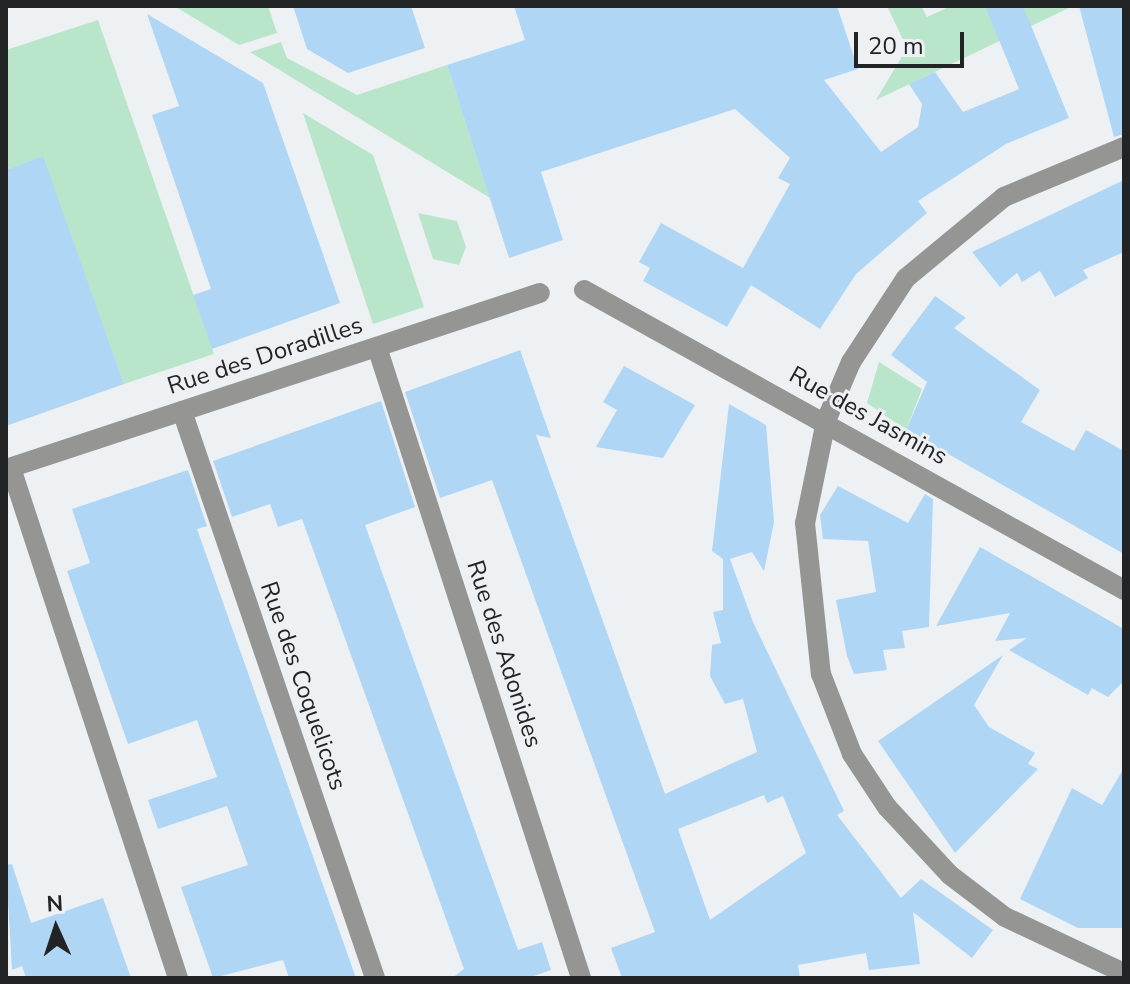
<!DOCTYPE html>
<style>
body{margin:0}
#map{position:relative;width:1130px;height:984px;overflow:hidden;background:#eef1f3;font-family:"Nunito Sans",sans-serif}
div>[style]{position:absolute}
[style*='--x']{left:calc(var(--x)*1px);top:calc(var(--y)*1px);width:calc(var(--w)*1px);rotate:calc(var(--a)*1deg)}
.green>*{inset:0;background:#b9e6ca}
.building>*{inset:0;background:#b0d6f6}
.minor>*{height:20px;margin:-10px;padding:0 10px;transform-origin:10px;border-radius:10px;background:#959594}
span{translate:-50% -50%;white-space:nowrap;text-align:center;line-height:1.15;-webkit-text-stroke:6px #eef1f3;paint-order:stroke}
.street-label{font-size:24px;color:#222324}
.frame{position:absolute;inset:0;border:8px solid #222324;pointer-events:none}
.north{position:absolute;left:16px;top:888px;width:80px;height:80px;-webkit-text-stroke:6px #eef1f3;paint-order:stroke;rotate:357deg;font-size:22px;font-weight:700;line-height:32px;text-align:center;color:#222324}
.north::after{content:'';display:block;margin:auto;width:28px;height:36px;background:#222324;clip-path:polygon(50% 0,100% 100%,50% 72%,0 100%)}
.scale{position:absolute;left:854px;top:32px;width:110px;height:36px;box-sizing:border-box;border:4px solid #222324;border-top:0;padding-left:10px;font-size:24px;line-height:28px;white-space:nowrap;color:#222324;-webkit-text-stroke:6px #eef1f3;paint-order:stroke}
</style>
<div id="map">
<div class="green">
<i style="clip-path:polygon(174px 6px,268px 6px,277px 33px,239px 45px)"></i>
<i style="clip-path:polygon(887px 6px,921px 6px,927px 17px,951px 6px,1073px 6px,876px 100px,907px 48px)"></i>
<i style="clip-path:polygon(98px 20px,214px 354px,124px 384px,42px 157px,6px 170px,6px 50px)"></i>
<i style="clip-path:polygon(281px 42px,287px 58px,357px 95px,447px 65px,490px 198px,250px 52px)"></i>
<i style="clip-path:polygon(303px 113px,373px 155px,424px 307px,373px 324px)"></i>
<i style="clip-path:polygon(418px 213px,457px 221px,466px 247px,459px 265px,433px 259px)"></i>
<i style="clip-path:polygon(879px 362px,922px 389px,906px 430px,867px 403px)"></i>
</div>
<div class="building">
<i style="clip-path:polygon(293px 6px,411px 6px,425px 48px,348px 73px,307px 49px)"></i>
<i style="clip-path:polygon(514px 6px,837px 6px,858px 69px,824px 80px,881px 152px,918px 127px,922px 104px,909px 84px,935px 72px,963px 112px,1019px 89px,985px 6px,1023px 6px,1069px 118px,1006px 144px,918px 201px,927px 213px,856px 274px,820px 329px,751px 285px,727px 327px,643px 281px,650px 268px,639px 262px,661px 223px,743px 268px,790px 184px,778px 178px,790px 158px,735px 109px,541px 172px,563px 240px,509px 258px,447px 65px,525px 40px)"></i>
<i style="clip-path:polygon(1079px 6px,1124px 6px,1124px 134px,1114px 137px)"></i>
<i style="clip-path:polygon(147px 14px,263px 83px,340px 303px,212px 349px,193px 295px,211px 289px,152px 115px,179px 106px)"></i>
<i style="clip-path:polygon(43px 156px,124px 384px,6px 426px,6px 170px)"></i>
<i style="clip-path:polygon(1124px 180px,1124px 252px,1083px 270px,1088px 278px,1055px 297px,1040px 271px,1022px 282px,1017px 273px,1000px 287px,972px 252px)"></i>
<i style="clip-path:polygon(935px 296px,966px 318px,954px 328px,1040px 390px,1021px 422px,1074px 451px,1086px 430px,1124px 451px,1124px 554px,906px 430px,927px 382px,891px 355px)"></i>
<i style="clip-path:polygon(evenodd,520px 350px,551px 438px,536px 435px,665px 794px,757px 752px,743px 699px,725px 704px,710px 676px,712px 645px,721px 643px,713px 612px,723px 610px,723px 559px,712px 551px,729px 404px,766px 425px,774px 522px,764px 571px,752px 552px,730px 559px,753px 622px,844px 811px,837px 815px,901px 898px,921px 879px,993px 930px,972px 958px,913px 912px,920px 964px,869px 970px,866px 953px,798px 965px,800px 978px,622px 978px,611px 948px,655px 932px,492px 480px,440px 498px,405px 392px,520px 350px,764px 795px,767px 803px,783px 796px,806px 853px,710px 920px,678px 829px,764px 795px)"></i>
<i style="clip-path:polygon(624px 366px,695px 405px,663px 458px,596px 447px,617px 410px,603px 402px)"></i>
<i style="clip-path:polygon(381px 401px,415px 507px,365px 525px,518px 950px,542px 942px,551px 970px,528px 978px,452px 978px,464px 969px,302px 519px,278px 527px,270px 504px,232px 517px,213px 461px)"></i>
<i style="clip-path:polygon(188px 470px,207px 526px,197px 529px,356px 978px,289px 978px,283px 960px,213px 978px,181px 887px,248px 865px,227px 806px,158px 829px,148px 800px,217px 777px,197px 720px,128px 744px,67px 571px,90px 563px,72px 509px)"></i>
<i style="clip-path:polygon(838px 486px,908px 523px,925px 494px,933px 499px,929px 627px,902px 631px,905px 648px,883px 650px,887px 670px,854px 674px,847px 656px,836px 600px,876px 592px,868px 541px,823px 539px,820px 515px)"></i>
<i style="clip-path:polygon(980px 547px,1124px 629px,1124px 681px,1108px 697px,1092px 688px,1088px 695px,1009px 650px,1027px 638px,995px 641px,1010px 613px,936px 626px)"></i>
<i style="clip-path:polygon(1003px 655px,974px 705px,989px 727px,1035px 753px,1028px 764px,1038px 769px,955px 853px,878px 741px)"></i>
<i style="clip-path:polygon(1124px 768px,1124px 928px,1078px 928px,1020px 899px,1072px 788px,1102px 805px)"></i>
<i style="clip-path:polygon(12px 864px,31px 923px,103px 898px,131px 978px,26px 978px,22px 966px,12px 970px,6px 865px)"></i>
</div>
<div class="minor">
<i style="--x:1124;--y:147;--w:130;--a:157.4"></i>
<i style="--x:1004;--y:197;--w:127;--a:140.4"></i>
<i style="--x:906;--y:278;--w:100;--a:123.2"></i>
<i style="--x:851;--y:362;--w:64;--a:113"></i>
<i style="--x:826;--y:421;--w:104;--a:101.6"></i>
<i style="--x:805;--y:523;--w:152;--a:84"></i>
<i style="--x:821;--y:674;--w:86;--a:68.8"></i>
<i style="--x:852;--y:754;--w:64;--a:56.6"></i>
<i style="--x:887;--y:807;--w:93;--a:47.2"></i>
<i style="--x:950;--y:875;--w:69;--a:37.4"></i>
<i style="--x:1005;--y:917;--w:132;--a:25.2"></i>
<i style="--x:584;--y:290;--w:618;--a:29.05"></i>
<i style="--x:377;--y:347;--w:663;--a:72.08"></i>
<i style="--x:182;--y:411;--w:599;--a:71.2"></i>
<i style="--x:11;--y:468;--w:537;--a:71.87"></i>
<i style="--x:6;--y:469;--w:562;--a:-18.24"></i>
</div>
<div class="street-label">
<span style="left:265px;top:356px;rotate:-18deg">Rue des Doradilles</span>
<span style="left:868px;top:416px;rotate:29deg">Rue des Jasmins</span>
<span style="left:504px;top:654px;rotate:72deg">Rue des Adonides</span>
<span style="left:303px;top:686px;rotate:71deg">Rue des Coquelicots</span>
</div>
<div class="frame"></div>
<div class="north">N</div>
<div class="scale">20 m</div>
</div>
